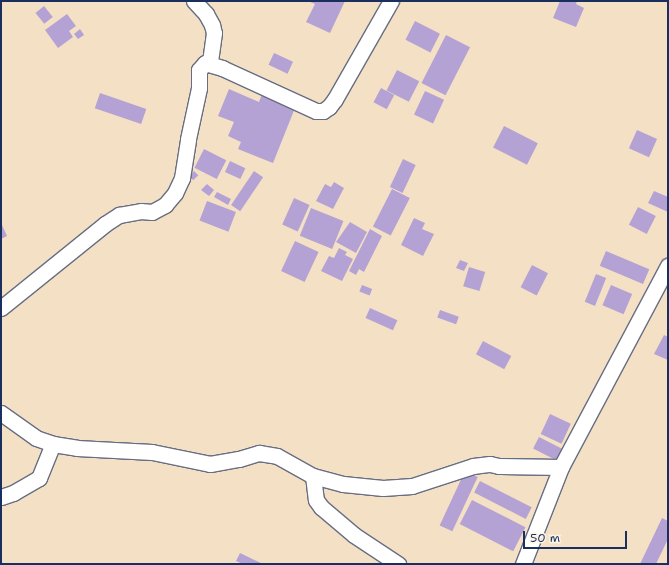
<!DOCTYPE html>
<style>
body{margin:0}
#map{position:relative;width:669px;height:565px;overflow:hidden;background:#f4e0c4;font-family:"Shantell Sans",sans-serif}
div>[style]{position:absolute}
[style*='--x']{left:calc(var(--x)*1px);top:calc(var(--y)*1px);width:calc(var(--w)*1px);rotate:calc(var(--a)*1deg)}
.building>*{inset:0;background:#b4a2d4;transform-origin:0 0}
.roads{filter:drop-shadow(1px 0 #676d82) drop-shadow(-1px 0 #676d82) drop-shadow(0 1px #676d82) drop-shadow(0 -1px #676d82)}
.minor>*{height:15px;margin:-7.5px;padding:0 7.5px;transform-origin:7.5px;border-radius:7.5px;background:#fff}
span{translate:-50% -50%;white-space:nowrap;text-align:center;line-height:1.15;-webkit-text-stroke:4px #fcf5e5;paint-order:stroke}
.frame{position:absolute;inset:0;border:2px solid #1b2f5e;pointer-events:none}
.scale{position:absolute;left:523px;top:531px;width:104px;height:18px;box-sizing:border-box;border:2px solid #1b2f5e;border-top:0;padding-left:5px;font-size:12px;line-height:14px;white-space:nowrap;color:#1b2f5e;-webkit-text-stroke:3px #fcf5e5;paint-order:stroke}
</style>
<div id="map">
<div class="building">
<i style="clip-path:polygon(308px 1px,345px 1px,330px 33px,306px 22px,315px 4px)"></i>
<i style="clip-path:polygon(560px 1px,577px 1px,576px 4px,584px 8px,576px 27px,553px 18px)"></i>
<i style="left:44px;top:6px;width:14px;height:11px;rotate:51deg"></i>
<i style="clip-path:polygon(67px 14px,76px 26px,69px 31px,73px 37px,58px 48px,45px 30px)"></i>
<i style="left:415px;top:21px;width:28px;height:21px;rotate:27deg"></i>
<i style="clip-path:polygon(80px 29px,84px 35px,78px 39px,74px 34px)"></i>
<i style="left:446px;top:35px;width:27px;height:54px;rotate:27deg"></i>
<i style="left:274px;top:53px;width:21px;height:13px;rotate:25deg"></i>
<i style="left:397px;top:70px;width:25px;height:23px;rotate:27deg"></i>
<i style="left:381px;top:88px;width:15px;height:16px;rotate:28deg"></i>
<i style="clip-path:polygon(229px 89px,259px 102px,262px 94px,295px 108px,273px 163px,238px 149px,241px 142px,228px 136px,234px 122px,218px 116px)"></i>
<i style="left:425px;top:91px;width:21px;height:26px;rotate:25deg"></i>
<i style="left:100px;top:93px;width:49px;height:16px;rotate:19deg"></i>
<i style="left:504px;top:126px;width:38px;height:24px;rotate:27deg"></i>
<i style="left:637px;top:130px;width:22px;height:20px;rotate:24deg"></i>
<i style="left:204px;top:149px;width:25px;height:21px;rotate:27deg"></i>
<i style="left:403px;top:159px;width:14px;height:31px;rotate:25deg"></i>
<i style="left:230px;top:161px;width:17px;height:12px;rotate:25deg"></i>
<i style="left:194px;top:171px;width:6px;height:7px;rotate:45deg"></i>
<i style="left:254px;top:171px;width:11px;height:41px;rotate:34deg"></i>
<i style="clip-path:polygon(334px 182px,344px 188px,333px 209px,316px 201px,325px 184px,331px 187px)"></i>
<i style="clip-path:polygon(207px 184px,214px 190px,209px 196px,201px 190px)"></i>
<i style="left:392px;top:189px;width:20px;height:42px;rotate:27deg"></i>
<i style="clip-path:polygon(654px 191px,668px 197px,668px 212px,648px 203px)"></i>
<i style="clip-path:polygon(217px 192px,231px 199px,228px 205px,214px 197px)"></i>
<i style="left:294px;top:198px;width:17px;height:29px;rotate:24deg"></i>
<i style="left:207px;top:201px;width:31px;height:21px;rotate:21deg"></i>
<i style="left:638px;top:207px;width:20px;height:20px;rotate:27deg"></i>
<i style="left:311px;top:208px;width:35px;height:30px;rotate:22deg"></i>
<i style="clip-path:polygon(414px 218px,425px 223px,422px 229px,434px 234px,423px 256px,401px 245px)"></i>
<i style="clip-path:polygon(350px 222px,367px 232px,356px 253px,336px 242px)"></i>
<i style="clip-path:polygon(1px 223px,7px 236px,1px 239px)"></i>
<i style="clip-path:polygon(370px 229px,382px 236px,364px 272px,359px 269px,356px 275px,349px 271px)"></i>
<i style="left:295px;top:241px;width:26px;height:33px;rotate:25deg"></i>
<i style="clip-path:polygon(339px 248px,347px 252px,345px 255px,353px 259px,342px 281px,321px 271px,329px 256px,334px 258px)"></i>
<i style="left:606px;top:251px;width:47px;height:16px;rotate:23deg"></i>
<i style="clip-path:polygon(460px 260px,468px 263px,464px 271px,456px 268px)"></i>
<i style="left:532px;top:265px;width:18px;height:25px;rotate:27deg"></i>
<i style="left:469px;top:267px;width:17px;height:20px;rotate:17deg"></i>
<i style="left:596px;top:274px;width:11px;height:30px;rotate:22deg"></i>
<i style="left:362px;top:285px;width:11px;height:7px;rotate:22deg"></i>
<i style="left:611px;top:285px;width:23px;height:22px;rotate:23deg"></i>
<i style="left:370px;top:308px;width:30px;height:11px;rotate:24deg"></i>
<i style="left:440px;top:310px;width:20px;height:8px;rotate:20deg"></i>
<i style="clip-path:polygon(664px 335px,668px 337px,668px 360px,654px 354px)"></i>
<i style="left:483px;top:341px;width:32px;height:15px;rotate:28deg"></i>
<i style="left:550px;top:414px;width:23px;height:22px;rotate:25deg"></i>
<i style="left:539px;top:437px;width:27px;height:13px;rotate:27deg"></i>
<i style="left:465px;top:471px;width:14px;height:60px;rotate:25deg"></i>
<i style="left:480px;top:481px;width:58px;height:13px;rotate:27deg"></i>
<i style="left:472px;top:500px;width:60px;height:27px;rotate:27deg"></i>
<i style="clip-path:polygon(662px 518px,668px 521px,668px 539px,656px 564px,640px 564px)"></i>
<i style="clip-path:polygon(240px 553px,263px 564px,243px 564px,236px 561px)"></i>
</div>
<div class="roads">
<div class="minor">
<i style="--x:194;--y:1;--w:18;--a:47"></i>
<i style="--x:206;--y:14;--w:13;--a:61"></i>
<i style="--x:212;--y:25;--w:8;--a:76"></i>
<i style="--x:214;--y:33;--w:30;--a:98"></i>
<i style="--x:1;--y:308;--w:134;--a:-38.9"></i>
<i style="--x:105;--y:224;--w:17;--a:-33"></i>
<i style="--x:119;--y:215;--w:22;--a:-10"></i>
<i style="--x:141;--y:211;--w:11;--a:5"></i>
<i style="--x:152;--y:212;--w:15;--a:-28"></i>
<i style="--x:165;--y:205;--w:16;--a:-50"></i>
<i style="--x:175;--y:193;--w:17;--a:-65"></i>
<i style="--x:182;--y:178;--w:39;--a:-81"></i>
<i style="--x:188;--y:139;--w:52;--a:-77.8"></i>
<i style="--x:199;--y:88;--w:18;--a:-90"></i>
<i style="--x:199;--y:70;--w:9;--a:-49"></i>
<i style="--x:205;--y:63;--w:18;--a:16"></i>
<i style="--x:222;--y:68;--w:103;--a:24.6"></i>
<i style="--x:316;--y:111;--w:7;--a:0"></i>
<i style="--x:323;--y:111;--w:7;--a:-34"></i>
<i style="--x:329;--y:107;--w:10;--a:-53"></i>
<i style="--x:335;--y:99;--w:113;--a:-60.3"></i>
<i style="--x:1;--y:413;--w:43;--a:35.5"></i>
<i style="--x:36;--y:438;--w:18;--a:19"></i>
<i style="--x:53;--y:444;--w:24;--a:9"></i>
<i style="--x:77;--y:448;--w:75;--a:3.1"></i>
<i style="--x:152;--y:452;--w:59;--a:11.7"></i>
<i style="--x:210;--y:464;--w:29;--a:-10"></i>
<i style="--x:239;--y:459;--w:21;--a:-17"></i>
<i style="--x:259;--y:453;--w:18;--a:9"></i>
<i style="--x:277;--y:456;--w:41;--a:29.1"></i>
<i style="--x:313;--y:476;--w:31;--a:15"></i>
<i style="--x:343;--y:484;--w:40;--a:5.7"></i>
<i style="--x:383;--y:488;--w:29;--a:-4"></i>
<i style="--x:412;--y:486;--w:64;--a:-18.2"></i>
<i style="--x:473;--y:466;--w:17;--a:-7"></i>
<i style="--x:490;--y:464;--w:9;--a:13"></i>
<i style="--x:499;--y:466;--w:62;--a:0.9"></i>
<i style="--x:313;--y:476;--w:24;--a:83"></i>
<i style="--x:316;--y:500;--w:9;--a:54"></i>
<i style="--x:321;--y:507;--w:43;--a:40.3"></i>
<i style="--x:354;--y:535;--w:53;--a:33.4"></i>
<i style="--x:1;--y:497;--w:13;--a:-18"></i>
<i style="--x:13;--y:493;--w:30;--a:-30"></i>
<i style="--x:39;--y:478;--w:37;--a:-68"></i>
<i style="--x:523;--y:564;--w:104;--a:-68.6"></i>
<i style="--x:561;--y:467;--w:228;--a:-62"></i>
</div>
</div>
<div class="frame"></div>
<div class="scale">50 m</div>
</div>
